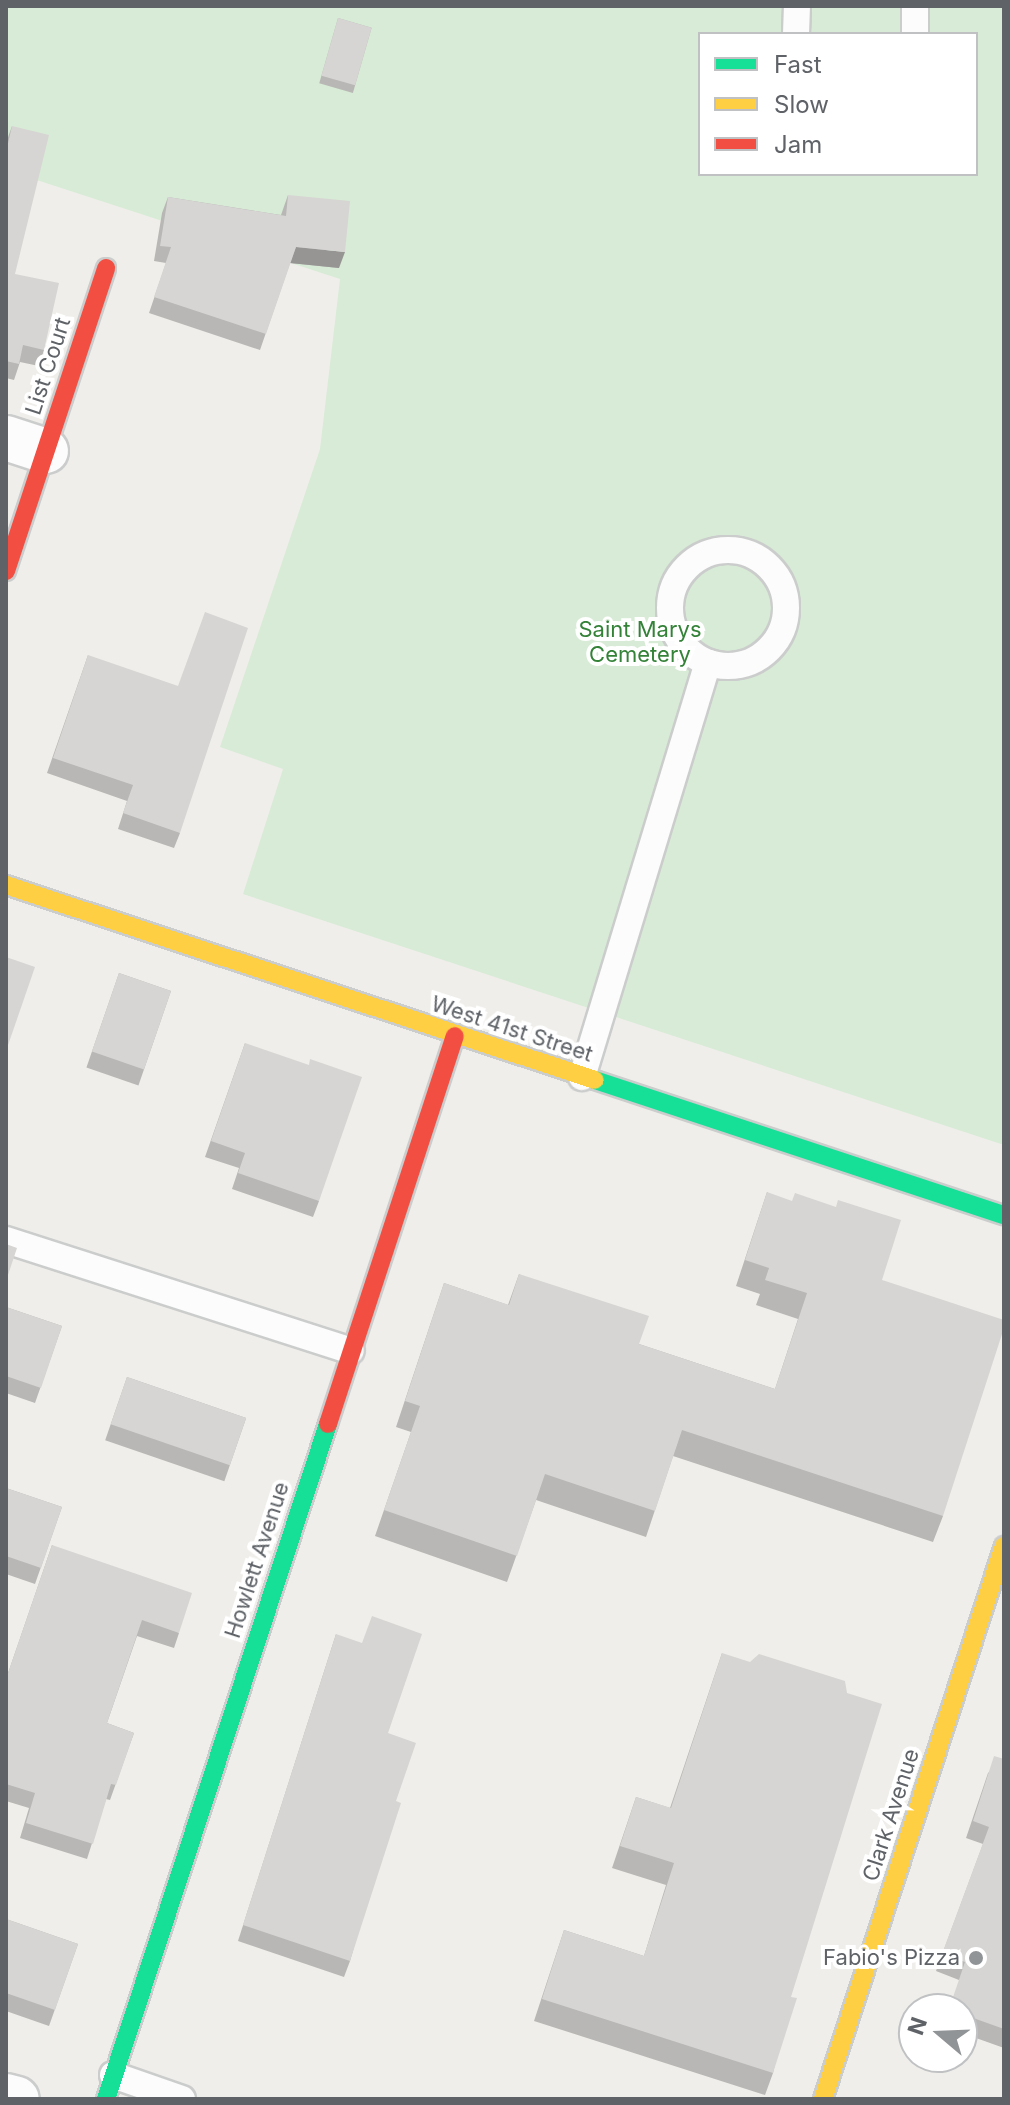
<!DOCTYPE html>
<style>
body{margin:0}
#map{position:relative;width:1010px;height:2105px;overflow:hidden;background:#efeeea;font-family:Inter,sans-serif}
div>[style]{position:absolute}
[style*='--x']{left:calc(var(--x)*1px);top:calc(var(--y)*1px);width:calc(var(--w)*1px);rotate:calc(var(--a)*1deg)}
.green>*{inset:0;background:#d8ebd6}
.roads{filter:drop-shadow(2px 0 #cbcccc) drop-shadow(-2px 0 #cbcccc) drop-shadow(0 2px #cbcccc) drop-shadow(0 -2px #cbcccc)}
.lane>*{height:26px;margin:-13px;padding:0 13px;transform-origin:13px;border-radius:13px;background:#fdfcfc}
.lane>.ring{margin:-13px;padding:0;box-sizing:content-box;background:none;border:26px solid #fdfcfc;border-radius:50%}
.street>*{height:44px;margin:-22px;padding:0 22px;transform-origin:22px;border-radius:22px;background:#fdfcfc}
.fast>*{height:18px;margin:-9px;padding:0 9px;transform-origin:9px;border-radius:9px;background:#16e098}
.slow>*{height:18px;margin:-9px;padding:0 9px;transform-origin:9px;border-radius:9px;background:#ffcf43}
.jam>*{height:18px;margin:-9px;padding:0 9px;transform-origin:9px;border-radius:9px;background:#f24e42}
.wall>*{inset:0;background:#b8b7b5;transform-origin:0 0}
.shaded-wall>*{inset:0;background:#969594}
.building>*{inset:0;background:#d6d5d3;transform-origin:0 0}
.dots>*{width:22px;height:22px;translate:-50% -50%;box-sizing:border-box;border:4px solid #fff;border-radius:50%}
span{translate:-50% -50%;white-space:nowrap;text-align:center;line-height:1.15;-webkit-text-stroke:8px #fff;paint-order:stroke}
.street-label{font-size:22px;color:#5f6368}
.park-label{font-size:22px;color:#348238}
.poi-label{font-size:22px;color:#5f6368}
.right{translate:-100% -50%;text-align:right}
.frame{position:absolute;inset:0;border:8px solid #5f6368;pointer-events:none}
.legend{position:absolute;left:698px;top:32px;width:280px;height:144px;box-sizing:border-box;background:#fff;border:2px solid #bfc1c3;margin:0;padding:10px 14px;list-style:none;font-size:24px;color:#5f6368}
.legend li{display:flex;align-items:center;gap:16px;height:40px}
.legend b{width:40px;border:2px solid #bfc1c3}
.north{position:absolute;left:898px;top:1993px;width:80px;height:80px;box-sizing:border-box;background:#fff;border:2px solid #bfc1c3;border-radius:50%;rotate:289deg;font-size:22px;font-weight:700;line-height:32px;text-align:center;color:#5f6368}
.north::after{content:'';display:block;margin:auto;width:28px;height:36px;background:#919496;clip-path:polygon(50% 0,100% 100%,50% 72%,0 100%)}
</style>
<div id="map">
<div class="green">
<i style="clip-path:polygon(evenodd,6px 6px,1004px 6px,1004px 1145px,243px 894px,283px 769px,220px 747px,320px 449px,340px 279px,6px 170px,6px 6px,700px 34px,976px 34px,976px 174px,700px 174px,700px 34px)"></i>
</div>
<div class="roads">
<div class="lane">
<i style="--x:915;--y:6;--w:28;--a:90"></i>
<i style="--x:796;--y:34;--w:28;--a:-88"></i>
<i class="ring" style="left:670px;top:550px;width:90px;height:90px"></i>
<i style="--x:582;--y:1077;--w:433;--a:-73.1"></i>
<i style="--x:6;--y:1240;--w:362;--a:17.8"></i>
<i style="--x:113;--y:2075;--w:73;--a:19.2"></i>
</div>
<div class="street">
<i style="--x:6;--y:438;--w:42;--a:18"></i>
<i style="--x:6;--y:2096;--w:11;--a:15"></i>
</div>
<div class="fast">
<i style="--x:595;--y:1080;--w:431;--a:18.3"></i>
<i style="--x:106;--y:2099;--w:711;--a:-71.79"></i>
</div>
<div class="slow">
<i style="--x:6;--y:885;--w:620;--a:18.32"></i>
<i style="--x:823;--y:2099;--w:582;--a:-71.88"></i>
</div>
<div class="jam">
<i style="--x:6;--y:571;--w:319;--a:-71.7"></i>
<i style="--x:328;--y:1424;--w:408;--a:-71.9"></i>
</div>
</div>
<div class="wall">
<i style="left:338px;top:18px;width:35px;height:68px;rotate:16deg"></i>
<i style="clip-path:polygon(12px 126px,15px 274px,44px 350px,39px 366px,20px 362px,14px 380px,6px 378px,6px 143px)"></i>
<i style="clip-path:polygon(288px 195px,339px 268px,290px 263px,260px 350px,149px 313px,166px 263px,154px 261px,162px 213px,168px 197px,281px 215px)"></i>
<i style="clip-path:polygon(88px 655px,180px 833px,174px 848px,118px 829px,127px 801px,47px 773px)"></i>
<i style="left:119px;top:973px;width:55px;height:100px;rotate:19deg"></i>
<i style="clip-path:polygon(245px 1043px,319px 1201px,313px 1217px,232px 1189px,239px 1168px,205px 1157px)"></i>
<i style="clip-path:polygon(767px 1192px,882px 1280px,943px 1516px,933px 1542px,673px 1456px,646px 1537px,536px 1500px,507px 1582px,375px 1536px,411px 1432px,396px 1427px,444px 1283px,508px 1305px,519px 1274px,639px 1344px,775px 1389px,798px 1319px,756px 1305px,760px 1294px,736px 1286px)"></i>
<i style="clip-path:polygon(6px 1307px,62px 1326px,35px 1403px,6px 1393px)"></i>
<i style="left:127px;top:1377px;width:126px;height:67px;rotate:19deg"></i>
<i style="clip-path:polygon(6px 1488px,62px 1507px,35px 1584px,6px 1574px)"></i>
<i style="clip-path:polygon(52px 1545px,179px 1633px,174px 1648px,137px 1636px,107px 1723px,134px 1733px,110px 1800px,106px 1799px,87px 1859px,20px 1838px,29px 1808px,6px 1801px,6px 1679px)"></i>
<i style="clip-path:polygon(336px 1634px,388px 1733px,396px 1801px,350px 1961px,344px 1977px,238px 1941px)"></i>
<i style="clip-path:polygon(722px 1653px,791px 1997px,773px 2073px,765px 2095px,534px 2021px,564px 1930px,644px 1956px,666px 1885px,612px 1868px,636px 1797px,670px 1808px)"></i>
<i style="clip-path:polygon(1004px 1759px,1004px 2048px,962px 2033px,962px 2009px,959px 1980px,936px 1971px,983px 1844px,966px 1838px,988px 1773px)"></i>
<i style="clip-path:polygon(6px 1919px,78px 1944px,49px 2026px,6px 2011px)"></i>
</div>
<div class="shaded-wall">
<i style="clip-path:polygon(296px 247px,345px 252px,339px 268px,290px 263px)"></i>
</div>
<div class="building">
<i style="left:338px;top:18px;width:35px;height:60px;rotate:16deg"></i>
<i style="clip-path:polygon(12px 126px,49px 135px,15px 274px,59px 283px,44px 350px,23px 345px,19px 364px,6px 361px,6px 152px)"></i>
<i style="clip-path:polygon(288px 195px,350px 201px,345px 252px,296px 247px,266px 334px,154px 297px,171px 247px,160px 246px,168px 197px,286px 216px)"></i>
<i style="clip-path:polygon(205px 612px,248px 628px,180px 833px,123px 813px,133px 785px,53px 758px,88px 655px,178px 686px)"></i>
<i style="clip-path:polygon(6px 957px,35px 967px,6px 1051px)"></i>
<i style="left:119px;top:973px;width:55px;height:83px;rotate:19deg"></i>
<i style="clip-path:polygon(245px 1043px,309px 1065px,310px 1059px,362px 1077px,319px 1201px,238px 1173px,245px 1153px,211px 1141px)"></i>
<i style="clip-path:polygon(767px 1192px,792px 1201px,795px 1193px,836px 1207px,838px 1200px,901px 1220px,882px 1280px,1004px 1320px,1004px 1328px,943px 1516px,682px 1430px,655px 1511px,545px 1474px,517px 1556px,384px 1510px,420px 1406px,405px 1401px,444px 1283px,509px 1305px,519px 1274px,649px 1316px,639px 1344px,775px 1389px,807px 1293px,765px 1280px,769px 1268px,745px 1260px)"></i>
<i style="clip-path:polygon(6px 1244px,17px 1248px,6px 1281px)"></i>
<i style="clip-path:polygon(6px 1307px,62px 1326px,41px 1388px,6px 1376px)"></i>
<i style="left:127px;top:1377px;width:126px;height:50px;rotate:19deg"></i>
<i style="clip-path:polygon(6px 1488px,62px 1507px,41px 1568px,6px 1556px)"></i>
<i style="clip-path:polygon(52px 1545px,192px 1593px,179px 1633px,142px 1620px,107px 1723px,134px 1733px,116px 1785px,111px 1784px,93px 1844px,26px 1823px,35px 1793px,6px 1784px,6px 1679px)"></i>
<i style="clip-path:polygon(372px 1616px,422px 1634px,388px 1733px,416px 1743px,396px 1801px,401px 1803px,350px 1961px,243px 1925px,336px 1634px,362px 1643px)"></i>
<i style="clip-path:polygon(722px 1653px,750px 1662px,759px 1654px,845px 1681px,847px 1693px,882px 1704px,791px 1997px,797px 1998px,773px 2073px,542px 1999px,564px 1930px,644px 1956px,674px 1863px,620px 1846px,636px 1797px,671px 1808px)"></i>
<i style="clip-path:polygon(994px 1756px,1004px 1759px,1004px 2029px,962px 2014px,962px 2009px,949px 2009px,965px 1962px,942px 1954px,989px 1827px,973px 1821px)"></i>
<i style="clip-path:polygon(6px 1919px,78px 1944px,55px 2010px,6px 1993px)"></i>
</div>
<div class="dots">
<i style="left:976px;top:1958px;background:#919496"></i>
</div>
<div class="street-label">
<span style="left:48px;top:366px;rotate:-72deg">List Court</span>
<span style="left:512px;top:1029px;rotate:18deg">West 41st Street</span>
<span style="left:257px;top:1560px;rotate:-72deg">Howlett Avenue</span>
<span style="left:891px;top:1815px;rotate:-72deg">Clark Avenue</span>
</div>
<div class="park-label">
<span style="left:640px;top:642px">Saint Marys<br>Cemetery</span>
</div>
<div class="poi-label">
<span class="right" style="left:960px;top:1958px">Fabio's Pizza</span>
</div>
<div class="frame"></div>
<ul class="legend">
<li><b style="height:10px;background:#16e098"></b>Fast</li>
<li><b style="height:10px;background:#ffcf43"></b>Slow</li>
<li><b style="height:10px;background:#f24e42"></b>Jam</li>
</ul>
<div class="north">N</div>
</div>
